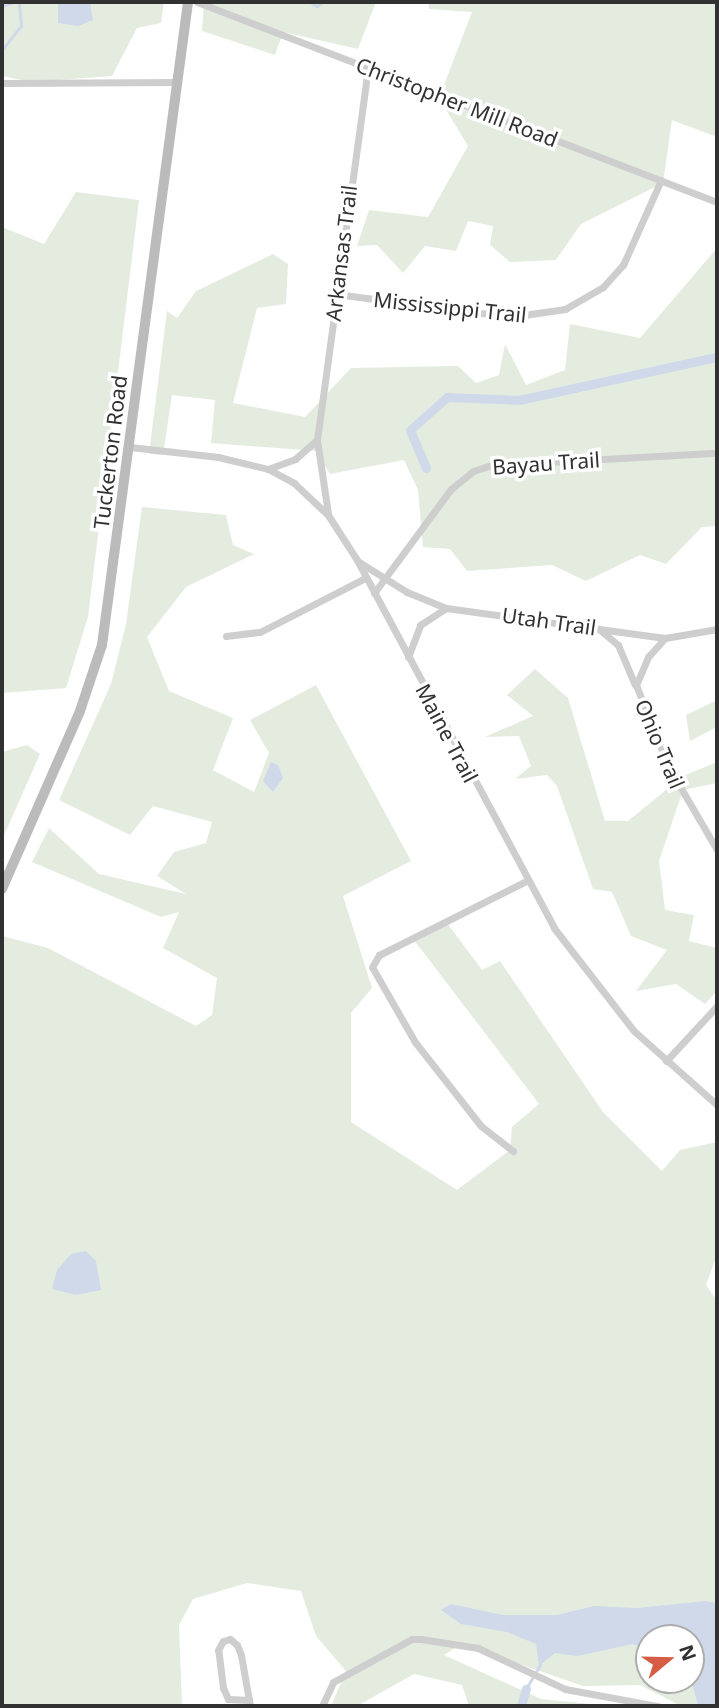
<!DOCTYPE html>
<style>
body{margin:0}
#map{position:relative;width:719px;height:1708px;overflow:hidden;background:#fff;font-family:"Noto Sans",sans-serif}
div>[style]{position:absolute}
[style*='--x']{left:calc(var(--x)*1px);top:calc(var(--y)*1px);width:calc(var(--w)*1px);rotate:calc(var(--a)*1deg)}
.green>*{inset:0;background:#e4ece0}
.water>*{inset:0;background:#cfd9ea}
.stream>*{height:2.5px;margin:-1.25px;padding:0 1.25px;transform-origin:1.25px;border-radius:1.25px;background:#cfd9ea}
.canal>*{height:9px;margin:-4.5px;padding:0 4.5px;transform-origin:4.5px;border-radius:4.5px;background:#cfd9ea}
.street>*{height:7px;margin:-3.5px;padding:0 3.5px;transform-origin:3.5px;border-radius:3.5px;background:#cecece}
.secondary>*{height:10px;margin:-5px;padding:0 5px;transform-origin:5px;border-radius:5px;background:#bbb}
span{translate:-50% -50%;white-space:nowrap;text-align:center;line-height:1.15;-webkit-text-stroke:7px #fff;paint-order:stroke}
.street-label{font-size:21px;color:#313131}
.frame{position:absolute;inset:0;border:4px solid #313131;pointer-events:none}
.north{position:absolute;left:635px;top:1624px;width:70px;height:70px;box-sizing:border-box;background:#fff;border:2px solid #adadad;border-radius:50%;rotate:71deg;font-size:19px;font-weight:700;line-height:28px;text-align:center;color:#313131}
.north::after{content:'';display:block;margin:auto;width:24px;height:32px;background:#d55d45;clip-path:polygon(50% 0,100% 100%,50% 72%,0 100%)}
</style>
<div id="map">
<div class="green">
<i style="clip-path:polygon(2px 2px,164px 2px,161px 23px,137px 28px,112px 76px,32px 82px,2px 76px)"></i>
<i style="clip-path:polygon(204px 2px,376px 2px,358px 49px,283px 32px,275px 55px,202px 31px)"></i>
<i style="clip-path:polygon(428px 2px,717px 2px,717px 137px,672px 120px,663px 183px,581px 224px,556px 260px,510px 262px,490px 245px,493px 226px,468px 221px,456px 251px,425px 246px,403px 273px,377px 245px,357px 246px,369px 210px,428px 217px,468px 146px,439px 98px,472px 12px,429px 9px)"></i>
<i style="clip-path:polygon(76px 192px,139px 200px,88px 617px,66px 688px,2px 693px,2px 227px,44px 244px)"></i>
<i style="clip-path:polygon(717px 248px,717px 526px,702px 527px,666px 564px,640px 555px,586px 581px,552px 565px,467px 571px,450px 549px,423px 547px,418px 490px,404px 460px,330px 474px,316px 451px,211px 443px,215px 400px,172px 395px,163px 455px,149px 454px,167px 311px,177px 318px,196px 291px,273px 254px,288px 264px,286px 304px,257px 308px,233px 403px,305px 417px,351px 368px,458px 366px,476px 383px,499px 375px,505px 344px,526px 385px,565px 370px,570px 324px,640px 338px)"></i>
<i style="clip-path:polygon(evenodd,142px 507px,226px 515px,233px 545px,254px 554px,186px 587px,147px 637px,169px 691px,233px 718px,213px 770px,254px 792px,269px 753px,250px 720px,316px 685px,411px 861px,343px 896px,372px 988px,351px 1013px,351px 1122px,457px 1190px,510px 1150px,512px 1127px,539px 1104px,414px 940px,447px 923px,482px 970px,500px 961px,603px 1112px,662px 1171px,680px 1150px,717px 1142px,717px 1255px,706px 1285px,717px 1301px,717px 1706px,681px 1706px,640px 1685px,583px 1686px,462px 1644px,444px 1655px,541px 1699px,611px 1706px,469px 1706px,462px 1685px,414px 1674px,357px 1706px,331px 1706px,346px 1671px,316px 1636px,301px 1591px,247px 1583px,193px 1599px,179px 1625px,182px 1706px,2px 1706px,2px 936px,48px 948px,196px 1026px,212px 1015px,217px 978px,163px 948px,179px 912px,161px 917px,32px 862px,49px 828px,99px 874px,186px 894px,157px 876px,174px 852px,206px 843px,212px 822px,153px 806px,130px 835px,59px 800px,111px 684px,126px 624px,142px 507px,649px 1638px,691px 1638px,691px 1680px,649px 1680px,649px 1638px)"></i>
<i style="clip-path:polygon(535px 669px,568px 698px,605px 821px,628px 821px,683px 776px,717px 762px,717px 783px,683px 790px,659px 861px,665px 910px,694px 915px,689px 941px,717px 948px,717px 991px,705px 1004px,676px 984px,636px 991px,667px 950px,631px 936px,612px 892px,593px 889px,557px 786px,547px 775px,515px 779px,531px 766px,519px 736px,485px 737px,533px 716px,507px 695px)"></i>
<i style="clip-path:polygon(717px 700px,717px 727px,690px 741px,686px 715px)"></i>
<i style="clip-path:polygon(27px 745px,40px 754px,2px 840px,2px 752px)"></i>
</div>
<div class="water">
<i style="clip-path:polygon(58px 2px,90px 2px,93px 20px,78px 26px,58px 23px)"></i>
<i style="clip-path:polygon(271px 762px,278px 765px,283px 778px,273px 792px,263px 781px)"></i>
<i style="clip-path:polygon(86px 1251px,96px 1261px,101px 1290px,76px 1295px,52px 1289px,57px 1270px,71px 1254px)"></i>
<i style="clip-path:polygon(706px 1601px,717px 1603px,717px 1706px,698px 1705px,691px 1680px,691px 1638px,649px 1638px,649px 1651px,633px 1644px,577px 1656px,555px 1653px,539px 1666px,536px 1644px,507px 1632px,461px 1624px,441px 1610px,451px 1604px,503px 1615px,557px 1615px,594px 1606px,637px 1608px)"></i>
</div>
<div class="stream">
<i style="--x:310;--y:2;--w:8;--a:30"></i>
<i style="--x:317;--y:6;--w:7;--a:-34"></i>
<i style="--x:2;--y:6;--w:13;--a:-18"></i>
<i style="--x:2;--y:50;--w:31;--a:-52"></i>
<i style="--x:21;--y:26;--w:24;--a:-95"></i>
<i style="--x:526;--y:1689;--w:28;--a:-60"></i>
</div>
<div class="canal">
<i style="--x:426;--y:468;--w:41;--a:-112.8"></i>
<i style="--x:410;--y:430;--w:50;--a:-41.7"></i>
<i style="--x:447;--y:397;--w:72;--a:2.4"></i>
<i style="--x:519;--y:400;--w:203;--a:-12.3"></i>
<i style="--x:521;--y:1706;--w:18;--a:-74"></i>
</div>
<div class="street">
<i style="--x:197;--y:2;--w:557;--a:21.04"></i>
<i style="--x:2;--y:83;--w:175;--a:-0.3"></i>
<i style="--x:336;--y:294;--w:176;--a:7.5"></i>
<i style="--x:510;--y:317;--w:56;--a:-8.3"></i>
<i style="--x:565;--y:309;--w:44;--a:-30.1"></i>
<i style="--x:603;--y:287;--w:30;--a:-48"></i>
<i style="--x:623;--y:265;--w:93;--a:-65.9"></i>
<i style="--x:317;--y:440;--w:376;--a:-82.2"></i>
<i style="--x:130;--y:447;--w:89;--a:6.5"></i>
<i style="--x:218;--y:457;--w:51;--a:13.5"></i>
<i style="--x:268;--y:469;--w:30;--a:28"></i>
<i style="--x:294;--y:483;--w:47;--a:43.3"></i>
<i style="--x:328;--y:515;--w:54;--a:57.2"></i>
<i style="--x:357;--y:560;--w:417;--a:61.8"></i>
<i style="--x:554;--y:928;--w:130;--a:52.2"></i>
<i style="--x:634;--y:1031;--w:111;--a:41.7"></i>
<i style="--x:268;--y:469;--w:29;--a:-20"></i>
<i style="--x:295;--y:459;--w:29;--a:-41"></i>
<i style="--x:317;--y:440;--w:75;--a:81.5"></i>
<i style="--x:359;--y:562;--w:57;--a:32"></i>
<i style="--x:407;--y:592;--w:42;--a:22.3"></i>
<i style="--x:446;--y:608;--w:221;--a:7.8"></i>
<i style="--x:665;--y:638;--w:53;--a:-9.8"></i>
<i style="--x:374;--y:593;--w:129;--a:-53.5"></i>
<i style="--x:451;--y:489;--w:28;--a:-39"></i>
<i style="--x:473;--y:471;--w:20;--a:-18"></i>
<i style="--x:492;--y:465;--w:225;--a:-3.1"></i>
<i style="--x:599;--y:629;--w:25;--a:40"></i>
<i style="--x:618;--y:645;--w:43;--a:67"></i>
<i style="--x:226;--y:636;--w:34;--a:-7"></i>
<i style="--x:260;--y:632;--w:118;--a:-27.2"></i>
<i style="--x:665;--y:638;--w:25;--a:132"></i>
<i style="--x:648;--y:657;--w:30;--a:113"></i>
<i style="--x:636;--y:685;--w:87;--a:68.4"></i>
<i style="--x:668;--y:766;--w:97;--a:59.7"></i>
<i style="--x:408;--y:657;--w:34;--a:-69"></i>
<i style="--x:420;--y:625;--w:31;--a:-33"></i>
<i style="--x:666;--y:1061;--w:75;--a:-47.2"></i>
<i style="--x:513;--y:1151;--w:41;--a:-142"></i>
<i style="--x:481;--y:1126;--w:107;--a:-128.2"></i>
<i style="--x:415;--y:1042;--w:86;--a:-119.8"></i>
<i style="--x:372;--y:967;--w:14;--a:-60"></i>
<i style="--x:379;--y:955;--w:165;--a:-26.7"></i>
<i style="--x:249;--y:1700;--w:21;--a:-177"></i>
<i style="--x:228;--y:1699;--w:12;--a:-114"></i>
<i style="--x:223;--y:1688;--w:38;--a:-97"></i>
<i style="--x:218;--y:1650;--w:10;--a:-61"></i>
<i style="--x:223;--y:1641;--w:7;--a:-16"></i>
<i style="--x:230;--y:1639;--w:9;--a:41"></i>
<i style="--x:237;--y:1645;--w:11;--a:68"></i>
<i style="--x:241;--y:1655;--w:52;--a:80"></i>
<i style="--x:322;--y:1706;--w:26;--a:-65"></i>
<i style="--x:333;--y:1682;--w:90;--a:-28.6"></i>
<i style="--x:412;--y:1639;--w:9;--a:0"></i>
<i style="--x:421;--y:1639;--w:58;--a:9"></i>
<i style="--x:478;--y:1648;--w:96;--a:25.2"></i>
<i style="--x:565;--y:1689;--w:95;--a:10.4"></i>
</div>
<div class="secondary">
<i style="--x:2;--y:889;--w:194;--a:-66.3"></i>
<i style="--x:80;--y:711;--w:70;--a:-71.6"></i>
<i style="--x:102;--y:645;--w:649;--a:-82.38"></i>
</div>
<div class="street-label">
<span style="left:457px;top:102px;rotate:21deg">Christopher Mill Road</span>
<span style="left:341px;top:253px;rotate:-83deg">Arkansas Trail</span>
<span style="left:450px;top:307px;rotate:6deg">Mississippi Trail</span>
<span style="left:110px;top:452px;rotate:-83deg">Tuckerton Road</span>
<span style="left:546px;top:463px;rotate:-4deg">Bayau Trail</span>
<span style="left:549px;top:621px;rotate:8deg">Utah Trail</span>
<span style="left:447px;top:733px;rotate:62deg">Maine Trail</span>
<span style="left:660px;top:744px;rotate:67deg">Ohio Trail</span>
</div>
<div class="frame"></div>
<div class="north">N</div>
</div>
